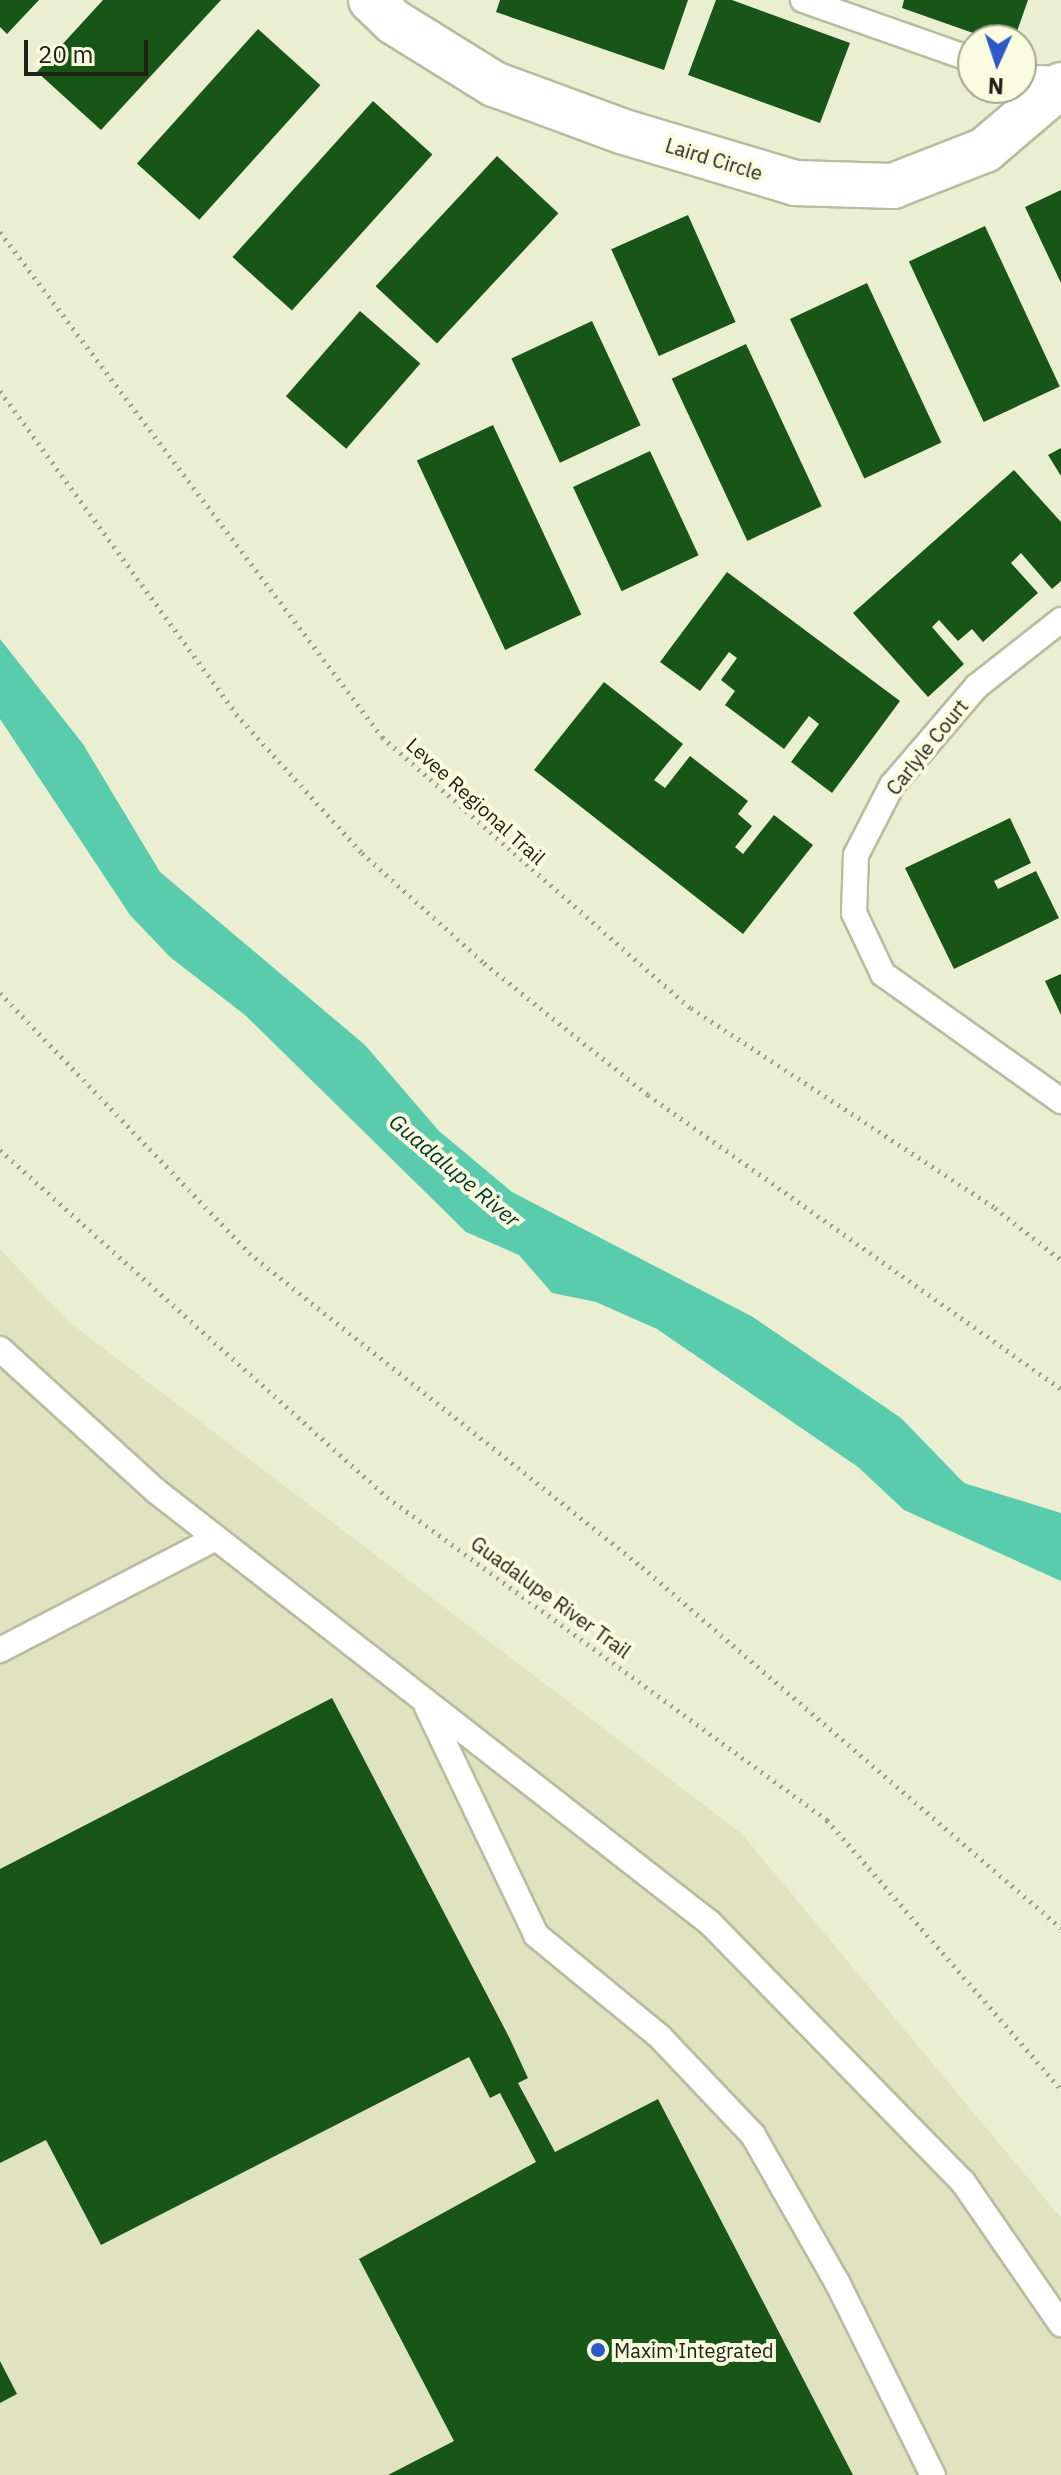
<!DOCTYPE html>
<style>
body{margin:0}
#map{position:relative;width:1061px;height:2475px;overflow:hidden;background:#ebefd1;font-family:"IBM Plex Sans",sans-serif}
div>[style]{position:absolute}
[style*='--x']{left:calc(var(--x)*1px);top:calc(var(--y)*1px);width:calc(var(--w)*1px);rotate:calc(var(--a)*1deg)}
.built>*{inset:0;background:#dfe3bf}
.water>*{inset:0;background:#5accae}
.building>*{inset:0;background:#185617;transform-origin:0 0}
.path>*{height:5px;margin-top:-2.5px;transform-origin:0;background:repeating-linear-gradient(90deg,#9c9e88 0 2px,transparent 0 8px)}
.roads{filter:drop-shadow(2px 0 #b9bc9f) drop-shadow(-2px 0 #b9bc9f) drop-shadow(0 2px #b9bc9f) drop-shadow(0 -2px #b9bc9f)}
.service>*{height:24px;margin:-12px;padding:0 12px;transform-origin:12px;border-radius:12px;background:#fff}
.minor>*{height:44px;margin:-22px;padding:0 22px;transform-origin:22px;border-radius:22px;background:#fff}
.dots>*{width:22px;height:22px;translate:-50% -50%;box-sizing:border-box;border:4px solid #f9fcde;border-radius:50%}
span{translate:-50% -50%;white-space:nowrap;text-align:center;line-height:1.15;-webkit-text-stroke:8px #f9fcde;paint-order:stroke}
.street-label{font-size:20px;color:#212217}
.poi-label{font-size:20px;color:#212217}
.left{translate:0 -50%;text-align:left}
.water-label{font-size:22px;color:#003529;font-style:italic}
.north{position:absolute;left:957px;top:24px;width:80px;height:80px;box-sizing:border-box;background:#f9fcde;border:2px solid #a3a58e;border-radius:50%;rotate:183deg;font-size:22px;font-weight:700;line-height:32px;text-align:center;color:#212217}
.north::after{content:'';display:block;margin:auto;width:28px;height:36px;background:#2d59c8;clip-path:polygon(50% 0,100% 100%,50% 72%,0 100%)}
.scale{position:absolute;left:24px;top:40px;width:124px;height:36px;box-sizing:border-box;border:4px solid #212217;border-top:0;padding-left:10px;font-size:24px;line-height:28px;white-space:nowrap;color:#212217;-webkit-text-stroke:6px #f9fcde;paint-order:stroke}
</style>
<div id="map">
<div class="built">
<i style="clip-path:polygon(0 1249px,69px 1322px,741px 1833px,1061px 2218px,1061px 2475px,0 2475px)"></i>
</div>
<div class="water">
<i style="clip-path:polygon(0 639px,83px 744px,160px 872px,365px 1045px,439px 1131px,512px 1192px,753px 1317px,901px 1418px,964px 1483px,1061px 1513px,1061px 1581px,904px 1510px,858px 1467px,657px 1329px,596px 1302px,552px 1293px,519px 1255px,466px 1232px,245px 1015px,170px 957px,130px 915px,0 719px)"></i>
</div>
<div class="building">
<i style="clip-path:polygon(0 0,39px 0,7px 34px,0 27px)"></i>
<i style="clip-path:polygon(103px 0,221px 0,101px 130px,37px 72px)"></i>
<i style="clip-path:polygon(500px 0,688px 0,664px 70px,496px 12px)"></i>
<i style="clip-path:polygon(716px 0,732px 0,850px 43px,820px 123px,688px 75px)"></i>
<i style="clip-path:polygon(904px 0,1028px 0,1014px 40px,993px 40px,902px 8px)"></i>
<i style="left:258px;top:29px;width:84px;height:181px;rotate:42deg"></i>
<i style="left:373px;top:101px;width:80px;height:210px;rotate:42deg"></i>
<i style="left:497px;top:156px;width:84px;height:178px;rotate:43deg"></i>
<i style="clip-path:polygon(1061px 190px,1061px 283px,1025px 207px)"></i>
<i style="left:688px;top:215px;width:117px;height:84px;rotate:66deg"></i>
<i style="left:985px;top:226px;width:177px;height:84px;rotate:65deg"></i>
<i style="left:867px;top:283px;width:176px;height:85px;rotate:65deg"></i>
<i style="left:360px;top:311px;width:80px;height:113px;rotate:41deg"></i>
<i style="left:592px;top:321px;width:115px;height:89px;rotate:65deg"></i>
<i style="left:746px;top:344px;width:179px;height:82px;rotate:65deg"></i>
<i style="left:493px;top:425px;width:209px;height:84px;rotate:65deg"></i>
<i style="clip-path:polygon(1061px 448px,1061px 476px,1048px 455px)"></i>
<i style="left:650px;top:451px;width:115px;height:85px;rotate:65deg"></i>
<i style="clip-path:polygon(1014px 470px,1061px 522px,1061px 581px,1052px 589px,1021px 553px,1011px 563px,1038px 593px,983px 642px,972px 629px,958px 641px,939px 620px,932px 627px,964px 664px,928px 697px,853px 613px)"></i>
<i style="clip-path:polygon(727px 572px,900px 701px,832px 793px,791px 762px,819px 724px,809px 716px,784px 749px,725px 705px,735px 691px,721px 680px,737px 658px,729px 652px,700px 691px,660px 662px)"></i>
<i style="clip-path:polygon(604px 682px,683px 744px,654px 780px,665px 788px,690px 756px,748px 801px,738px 814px,752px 826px,735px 847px,743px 854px,774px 815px,813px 845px,743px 934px,534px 770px)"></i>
<i style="clip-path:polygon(1010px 818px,1031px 863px,994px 881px,998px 889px,1036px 871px,1059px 918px,954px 969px,905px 868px)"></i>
<i style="clip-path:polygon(1061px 974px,1061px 1015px,1045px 981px)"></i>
<i style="clip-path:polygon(332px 1698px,509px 2037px,528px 2078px,518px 2083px,555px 2152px,658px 2099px,853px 2475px,388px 2475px,454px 2441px,359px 2259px,536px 2162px,500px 2093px,490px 2098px,469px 2057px,101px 2245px,46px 2140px,0 2163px,0 1869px)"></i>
<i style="clip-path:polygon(0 2361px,17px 2394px,0 2403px)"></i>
</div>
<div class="path">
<i style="--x:0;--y:232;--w:633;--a:52.89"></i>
<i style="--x:382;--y:737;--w:411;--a:41.3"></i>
<i style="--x:691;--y:1008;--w:364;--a:33.3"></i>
<i style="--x:995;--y:1208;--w:84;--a:38.2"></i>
<i style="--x:0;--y:391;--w:400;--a:53.8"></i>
<i style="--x:236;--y:714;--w:188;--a:47.8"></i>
<i style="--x:362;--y:853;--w:164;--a:42"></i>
<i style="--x:484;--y:963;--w:211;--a:38.8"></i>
<i style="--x:648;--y:1095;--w:507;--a:35.45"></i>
<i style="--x:0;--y:993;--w:360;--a:46.2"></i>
<i style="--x:249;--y:1253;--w:503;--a:38.62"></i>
<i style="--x:642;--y:1567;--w:553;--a:40.75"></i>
<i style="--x:0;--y:1150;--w:520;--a:41.88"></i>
<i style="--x:387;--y:1497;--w:546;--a:36.28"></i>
<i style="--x:827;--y:1820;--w:357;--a:49"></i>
</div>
<div class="roads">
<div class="service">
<i style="--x:803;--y:0;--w:180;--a:19.4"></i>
<i style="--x:1021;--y:77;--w:40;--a:2.9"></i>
<i style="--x:1061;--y:620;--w:107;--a:141.8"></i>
<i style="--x:977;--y:686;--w:130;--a:130.6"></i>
<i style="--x:892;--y:785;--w:79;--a:117.2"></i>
<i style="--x:856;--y:855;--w:58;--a:92"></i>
<i style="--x:854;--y:913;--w:68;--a:64.6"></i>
<i style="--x:883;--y:974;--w:219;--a:35.5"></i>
<i style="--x:0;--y:1349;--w:211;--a:42.3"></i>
<i style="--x:156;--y:1491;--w:703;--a:37.95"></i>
<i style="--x:710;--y:1923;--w:362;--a:45.7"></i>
<i style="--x:963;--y:2182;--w:173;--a:55.4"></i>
<i style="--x:0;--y:1650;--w:243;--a:-27.4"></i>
<i style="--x:427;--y:1707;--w:253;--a:64.4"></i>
<i style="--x:536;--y:1935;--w:161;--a:39.4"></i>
<i style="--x:660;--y:2037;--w:135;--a:46.5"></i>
<i style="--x:753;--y:2135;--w:169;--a:60.3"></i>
<i style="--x:837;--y:2282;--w:216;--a:63.6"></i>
</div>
<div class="minor">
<i style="--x:371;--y:0;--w:32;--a:44"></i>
<i style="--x:394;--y:22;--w:118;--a:31.8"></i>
<i style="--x:494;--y:84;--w:135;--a:20.3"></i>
<i style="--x:621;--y:131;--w:182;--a:16.6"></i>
<i style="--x:795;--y:183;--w:98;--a:1.8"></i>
<i style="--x:893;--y:186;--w:99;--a:-21.4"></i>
<i style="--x:985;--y:150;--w:100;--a:-40.5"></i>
</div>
</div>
<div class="dots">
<i style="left:598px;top:2350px;background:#2d59c8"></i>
</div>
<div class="street-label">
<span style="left:714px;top:159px;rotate:17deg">Laird Circle</span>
<span style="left:927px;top:747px;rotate:-51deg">Carlyle Court</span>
<span style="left:476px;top:801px;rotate:42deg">Levee Regional Trail</span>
<span style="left:551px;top:1597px;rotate:36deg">Guadalupe River Trail</span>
</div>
<div class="poi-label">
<span class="left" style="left:614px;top:2350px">Maxim Integrated</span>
</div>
<div class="water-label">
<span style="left:455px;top:1170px;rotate:40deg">Guadalupe River</span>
</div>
<div class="north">N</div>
<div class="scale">20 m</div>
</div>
